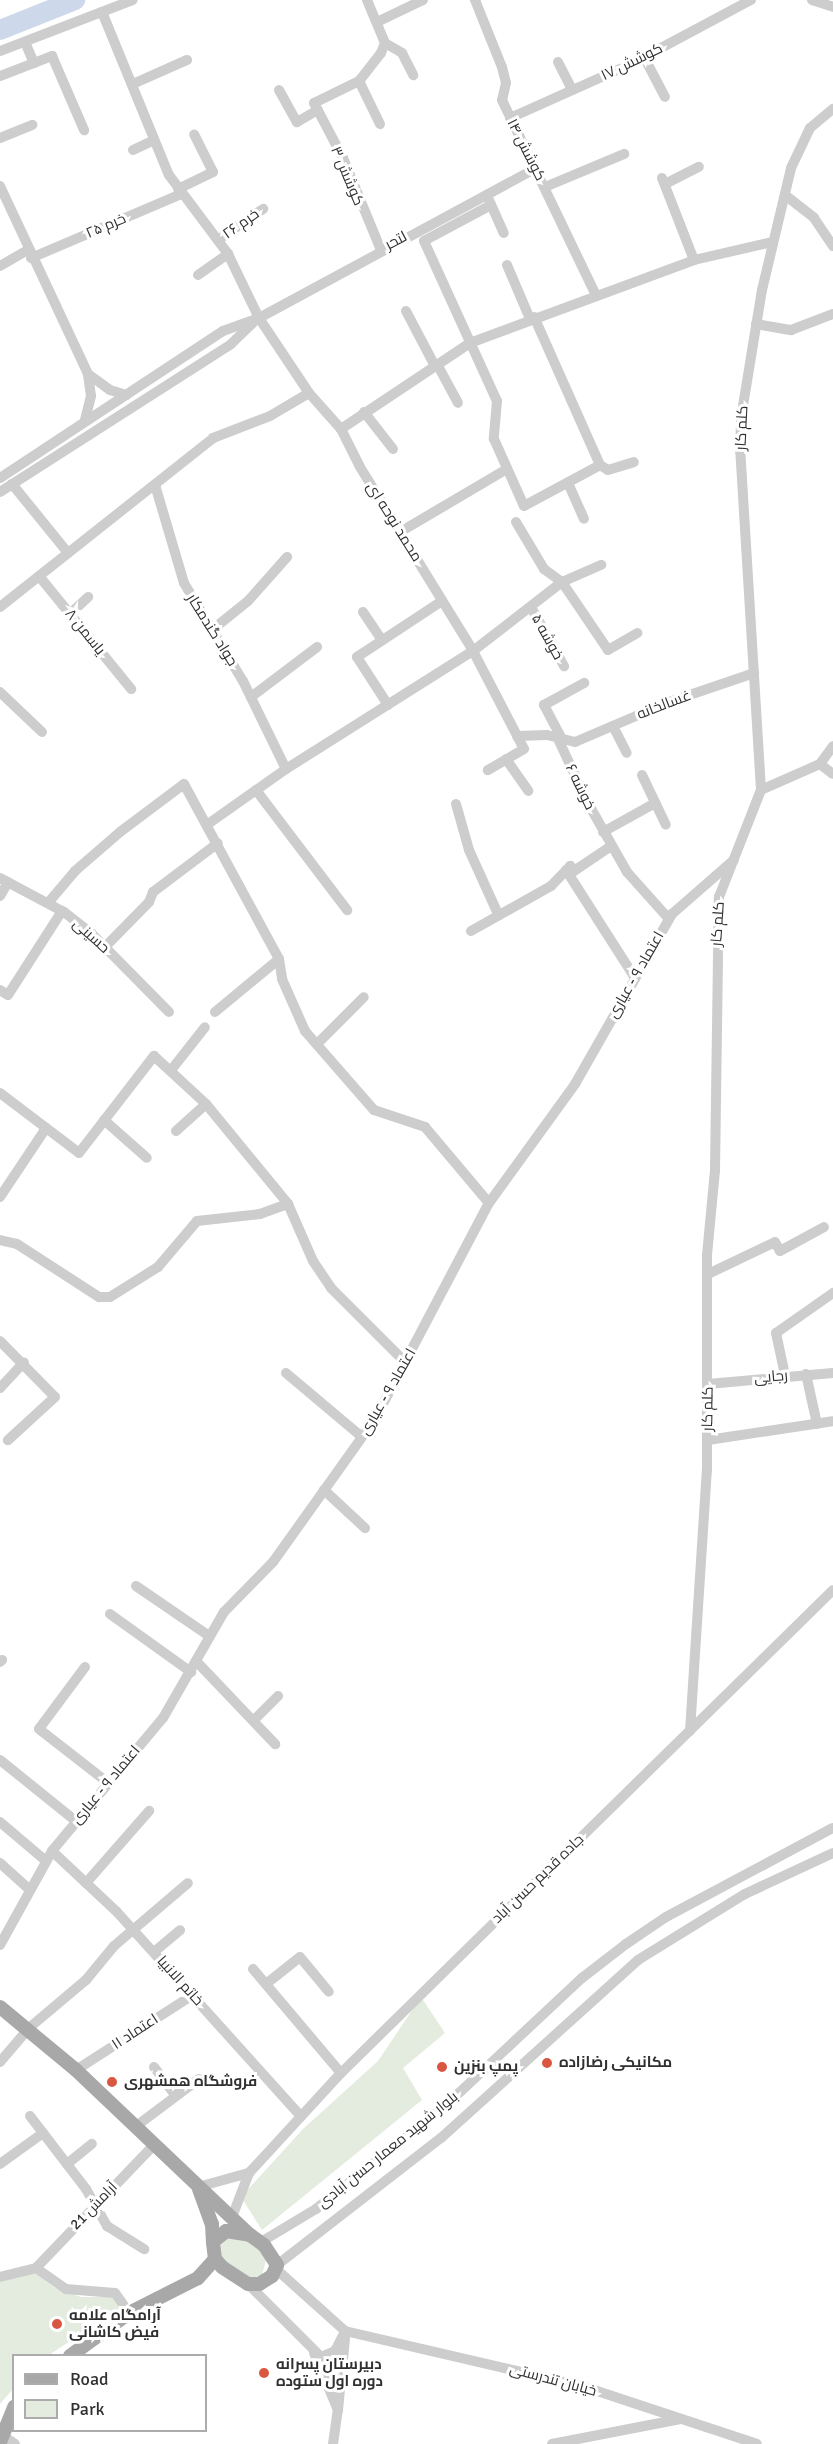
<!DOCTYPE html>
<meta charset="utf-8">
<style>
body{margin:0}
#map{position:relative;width:833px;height:2444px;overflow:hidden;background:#fff;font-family:Signika,Cairo,sans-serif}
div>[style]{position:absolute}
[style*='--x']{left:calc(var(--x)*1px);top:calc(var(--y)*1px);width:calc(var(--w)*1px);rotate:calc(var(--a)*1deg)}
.green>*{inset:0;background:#e3ecdf}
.river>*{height:20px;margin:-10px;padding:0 10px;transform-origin:10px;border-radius:10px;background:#cdd8ea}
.minor>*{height:10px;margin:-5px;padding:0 5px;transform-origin:5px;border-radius:5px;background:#cdcdcd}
.major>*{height:14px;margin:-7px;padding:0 7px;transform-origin:7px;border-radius:7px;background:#a8a8a8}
.dots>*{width:16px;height:16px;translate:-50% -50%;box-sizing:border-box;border:3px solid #fff;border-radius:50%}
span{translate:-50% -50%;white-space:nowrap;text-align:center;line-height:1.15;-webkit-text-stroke:6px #fff;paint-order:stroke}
.street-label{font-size:15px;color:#303030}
.poi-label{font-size:15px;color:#303030;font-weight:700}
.left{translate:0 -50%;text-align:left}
.legend{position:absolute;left:12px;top:2354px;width:195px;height:78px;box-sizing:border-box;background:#fff;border:2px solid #acacac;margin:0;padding:8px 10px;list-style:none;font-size:18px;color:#303030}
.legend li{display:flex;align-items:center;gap:12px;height:30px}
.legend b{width:30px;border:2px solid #acacac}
</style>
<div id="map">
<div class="green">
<i style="clip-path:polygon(421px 1997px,445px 2033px,403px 2068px,422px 2100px,262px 2230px,241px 2197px,303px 2129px,378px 2061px)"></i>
<i style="clip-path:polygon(227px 2238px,253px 2240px,266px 2260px,262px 2275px,248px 2279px,223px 2261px,219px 2248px)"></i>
<i style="clip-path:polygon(34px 2272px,55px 2288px,81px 2297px,113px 2297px,120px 2308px,49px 2355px,14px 2356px,13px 2389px,0 2404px,0 2280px)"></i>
</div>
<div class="river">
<i style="--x:0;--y:30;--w:81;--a:-21.8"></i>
</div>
<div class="minor">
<i style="--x:367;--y:0;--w:47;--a:67.3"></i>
<i style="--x:385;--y:43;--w:11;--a:112"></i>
<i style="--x:381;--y:53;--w:36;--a:128"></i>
<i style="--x:359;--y:81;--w:50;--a:153.9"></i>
<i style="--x:314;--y:103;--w:62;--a:62.2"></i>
<i style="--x:343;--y:158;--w:100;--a:67.6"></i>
<i style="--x:475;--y:0;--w:72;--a:68.1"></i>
<i style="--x:502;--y:67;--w:16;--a:76"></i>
<i style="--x:506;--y:83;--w:17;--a:103"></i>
<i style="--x:502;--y:100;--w:216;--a:64.3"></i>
<i style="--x:812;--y:0;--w:22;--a:18"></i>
<i style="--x:102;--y:12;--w:176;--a:67.7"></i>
<i style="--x:169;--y:175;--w:99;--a:53.2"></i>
<i style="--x:228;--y:254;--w:71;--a:64.2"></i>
<i style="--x:259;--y:318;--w:90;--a:56.3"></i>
<i style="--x:309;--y:393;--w:48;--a:48.4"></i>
<i style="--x:341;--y:429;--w:42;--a:63.4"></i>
<i style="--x:360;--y:467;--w:216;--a:58.4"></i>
<i style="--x:473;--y:651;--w:110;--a:62.5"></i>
<i style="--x:524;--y:749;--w:42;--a:149.7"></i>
<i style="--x:377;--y:22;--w:51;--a:-25.6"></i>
<i style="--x:25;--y:42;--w:23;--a:67"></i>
<i style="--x:385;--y:43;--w:20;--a:30"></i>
<i style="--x:402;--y:53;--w:25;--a:63"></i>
<i style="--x:0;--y:51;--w:142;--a:-21"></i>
<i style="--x:644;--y:57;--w:45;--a:62.3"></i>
<i style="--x:558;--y:62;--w:31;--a:63"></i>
<i style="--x:0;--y:76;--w:56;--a:-21"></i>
<i style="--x:52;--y:56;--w:81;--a:66.6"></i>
<i style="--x:359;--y:81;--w:48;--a:64"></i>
<i style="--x:135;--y:83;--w:57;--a:-23.9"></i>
<i style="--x:279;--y:90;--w:37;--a:61"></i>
<i style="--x:297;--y:122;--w:24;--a:-30"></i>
<i style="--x:510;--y:118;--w:133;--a:-24.1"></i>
<i style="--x:631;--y:64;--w:136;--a:-28.1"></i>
<i style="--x:0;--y:138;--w:35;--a:-22"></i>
<i style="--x:133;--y:150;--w:23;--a:-25"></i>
<i style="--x:662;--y:178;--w:88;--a:68.7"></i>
<i style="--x:665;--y:184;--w:38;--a:-27"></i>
<i style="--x:0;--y:186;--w:208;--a:64.9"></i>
<i style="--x:88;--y:374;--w:27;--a:36"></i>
<i style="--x:110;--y:390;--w:17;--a:17"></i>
<i style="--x:545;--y:187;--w:86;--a:-22.7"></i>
<i style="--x:178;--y:189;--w:39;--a:-26"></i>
<i style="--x:213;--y:172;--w:42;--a:-116.6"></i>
<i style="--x:785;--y:195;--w:37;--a:38"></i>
<i style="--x:814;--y:218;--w:34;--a:56"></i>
<i style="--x:489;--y:200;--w:36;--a:66"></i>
<i style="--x:491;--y:205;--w:76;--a:151.8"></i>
<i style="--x:424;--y:241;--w:176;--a:65.5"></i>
<i style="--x:497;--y:401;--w:38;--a:95"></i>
<i style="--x:494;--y:439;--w:73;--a:65.9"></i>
<i style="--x:524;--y:506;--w:86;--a:-28.3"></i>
<i style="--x:600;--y:465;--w:162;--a:-114"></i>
<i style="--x:218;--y:240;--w:55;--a:-34.6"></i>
<i style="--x:31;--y:258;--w:163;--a:-23.1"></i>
<i style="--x:507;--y:265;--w:59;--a:66.9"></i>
<i style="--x:0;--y:266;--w:32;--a:-30"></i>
<i style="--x:198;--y:275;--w:37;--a:-35"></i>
<i style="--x:406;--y:311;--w:62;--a:62.2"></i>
<i style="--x:756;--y:324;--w:36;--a:10"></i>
<i style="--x:791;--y:330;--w:45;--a:-20.9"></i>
<i style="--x:437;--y:364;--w:44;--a:61.7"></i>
<i style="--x:364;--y:412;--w:47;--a:51.9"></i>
<i style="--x:85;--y:420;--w:25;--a:-76"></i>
<i style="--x:91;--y:396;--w:22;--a:-98"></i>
<i style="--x:341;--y:429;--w:155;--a:-33.7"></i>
<i style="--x:470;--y:343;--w:239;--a:-20.3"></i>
<i style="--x:694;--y:260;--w:80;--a:-13"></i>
<i style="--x:600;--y:465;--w:9;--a:32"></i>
<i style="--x:608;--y:470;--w:27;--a:-17"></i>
<i style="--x:0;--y:478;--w:267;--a:-33.4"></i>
<i style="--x:223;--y:331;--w:38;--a:-20"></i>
<i style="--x:259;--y:318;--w:315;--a:-28.4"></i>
<i style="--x:568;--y:483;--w:39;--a:66"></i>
<i style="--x:12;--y:484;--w:89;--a:50.9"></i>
<i style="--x:155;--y:485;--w:102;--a:73.5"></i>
<i style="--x:184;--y:583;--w:114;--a:59"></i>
<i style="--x:243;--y:681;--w:98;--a:64"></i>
<i style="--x:0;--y:492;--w:274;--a:-32.6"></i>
<i style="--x:231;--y:344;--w:35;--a:-44"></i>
<i style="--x:516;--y:522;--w:55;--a:59.2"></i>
<i style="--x:544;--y:569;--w:22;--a:36"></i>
<i style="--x:562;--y:582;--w:82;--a:55.9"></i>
<i style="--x:608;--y:650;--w:34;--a:-30"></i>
<i style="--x:400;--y:532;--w:124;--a:-30.5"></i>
<i style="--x:39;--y:576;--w:146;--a:50.8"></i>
<i style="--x:0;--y:607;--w:272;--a:-38.4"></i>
<i style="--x:213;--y:438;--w:61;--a:-21.1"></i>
<i style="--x:270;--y:416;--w:45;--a:-30.5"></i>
<i style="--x:531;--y:607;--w:68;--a:60.8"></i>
<i style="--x:363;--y:612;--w:34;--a:56"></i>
<i style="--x:70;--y:614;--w:25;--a:-43"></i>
<i style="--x:212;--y:630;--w:46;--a:-38.9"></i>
<i style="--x:248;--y:601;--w:59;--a:-48.4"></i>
<i style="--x:0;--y:692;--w:58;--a:43.6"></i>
<i style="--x:251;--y:697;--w:83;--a:-37.1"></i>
<i style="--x:388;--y:705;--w:57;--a:-122.9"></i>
<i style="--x:357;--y:657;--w:102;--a:-33.4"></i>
<i style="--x:613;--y:726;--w:30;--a:63"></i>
<i style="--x:517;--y:736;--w:30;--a:-2"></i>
<i style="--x:547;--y:735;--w:29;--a:14"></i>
<i style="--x:575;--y:742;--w:102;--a:-23.1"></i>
<i style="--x:669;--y:702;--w:90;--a:-18.8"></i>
<i style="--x:559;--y:741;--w:71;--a:64.9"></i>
<i style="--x:589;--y:805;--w:77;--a:60.4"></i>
<i style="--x:627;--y:872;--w:63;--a:48.2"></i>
<i style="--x:563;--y:741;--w:41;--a:-117.8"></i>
<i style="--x:544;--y:705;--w:46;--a:-28.8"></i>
<i style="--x:506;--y:759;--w:39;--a:55"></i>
<i style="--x:820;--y:764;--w:16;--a:38"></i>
<i style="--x:642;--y:775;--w:55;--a:64.4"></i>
<i style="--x:256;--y:790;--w:151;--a:52.8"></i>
<i style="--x:761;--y:790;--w:64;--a:-23.8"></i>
<i style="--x:820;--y:764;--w:22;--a:-54"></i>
<i style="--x:456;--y:804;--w:48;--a:74.2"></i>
<i style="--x:469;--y:850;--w:72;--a:65.6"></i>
<i style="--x:208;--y:824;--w:95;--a:-35.2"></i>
<i style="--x:286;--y:769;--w:221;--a:-32.3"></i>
<i style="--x:473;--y:651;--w:113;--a:-37.8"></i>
<i style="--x:562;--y:582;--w:43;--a:-23.6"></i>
<i style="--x:603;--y:832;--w:60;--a:-29.1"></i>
<i style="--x:566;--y:870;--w:128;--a:57.4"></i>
<i style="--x:0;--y:878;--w:72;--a:28"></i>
<i style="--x:64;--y:912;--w:34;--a:38"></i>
<i style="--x:91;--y:933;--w:111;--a:45.4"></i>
<i style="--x:0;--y:896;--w:16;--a:-60"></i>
<i style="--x:48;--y:903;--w:42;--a:-49.8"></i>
<i style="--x:75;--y:871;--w:60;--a:-40.9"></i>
<i style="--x:120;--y:832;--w:80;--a:-36.9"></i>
<i style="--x:184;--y:784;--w:199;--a:61.5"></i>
<i style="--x:279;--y:959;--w:20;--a:81"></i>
<i style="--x:282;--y:979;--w:57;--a:66.1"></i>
<i style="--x:305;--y:1031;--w:105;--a:48.9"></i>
<i style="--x:374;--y:1110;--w:54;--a:18.4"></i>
<i style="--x:425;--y:1127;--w:99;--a:49.9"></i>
<i style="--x:471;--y:931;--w:92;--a:-29.4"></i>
<i style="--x:551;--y:886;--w:28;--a:-46"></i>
<i style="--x:570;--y:866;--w:6;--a:51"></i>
<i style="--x:574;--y:871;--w:45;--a:-34"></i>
<i style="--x:105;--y:947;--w:63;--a:-45.6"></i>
<i style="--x:149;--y:902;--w:11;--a:-68"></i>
<i style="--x:153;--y:892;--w:81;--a:-37"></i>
<i style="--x:0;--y:990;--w:9;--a:32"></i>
<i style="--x:8;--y:995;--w:100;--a:-57.3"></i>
<i style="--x:215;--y:1012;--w:83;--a:-39.6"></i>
<i style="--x:317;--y:1044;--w:66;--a:-45"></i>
<i style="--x:172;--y:1069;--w:53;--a:-51.8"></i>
<i style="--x:0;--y:1093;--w:99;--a:37.2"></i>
<i style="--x:79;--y:1153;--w:123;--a:-52.3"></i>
<i style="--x:154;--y:1056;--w:71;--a:42.7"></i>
<i style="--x:206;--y:1104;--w:129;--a:50.6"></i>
<i style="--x:104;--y:1120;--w:57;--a:41.5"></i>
<i style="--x:176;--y:1131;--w:40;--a:-42"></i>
<i style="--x:0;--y:1197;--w:83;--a:-56.3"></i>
<i style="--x:0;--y:1240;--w:17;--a:13"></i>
<i style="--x:17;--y:1244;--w:98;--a:32.9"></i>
<i style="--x:99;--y:1297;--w:11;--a:0"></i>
<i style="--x:110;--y:1297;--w:57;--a:-32"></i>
<i style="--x:158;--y:1267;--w:60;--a:-49.7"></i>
<i style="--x:197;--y:1221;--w:63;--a:-6.3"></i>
<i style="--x:260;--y:1214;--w:30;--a:-20"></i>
<i style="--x:288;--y:1204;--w:62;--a:66.3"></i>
<i style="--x:313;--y:1261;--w:32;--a:56"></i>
<i style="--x:331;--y:1288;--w:107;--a:45"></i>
<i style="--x:708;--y:1274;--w:74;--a:-25.5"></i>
<i style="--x:775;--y:1242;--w:10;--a:61"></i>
<i style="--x:780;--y:1251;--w:50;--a:-28.6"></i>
<i style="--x:0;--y:1341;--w:78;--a:45.5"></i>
<i style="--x:55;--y:1397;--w:64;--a:137.5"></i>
<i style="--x:286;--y:1373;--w:99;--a:40.1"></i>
<i style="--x:806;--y:1374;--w:51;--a:77.6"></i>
<i style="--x:785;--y:1375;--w:43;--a:-102.1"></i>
<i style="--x:776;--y:1333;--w:70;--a:-35.1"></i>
<i style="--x:708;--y:1384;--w:125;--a:-5"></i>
<i style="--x:0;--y:1388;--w:35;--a:-47"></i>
<i style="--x:708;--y:1440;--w:126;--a:-8.6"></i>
<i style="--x:324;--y:1490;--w:56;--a:42.8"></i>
<i style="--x:136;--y:1586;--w:88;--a:34.4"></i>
<i style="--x:110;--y:1614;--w:100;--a:35.6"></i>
<i style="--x:196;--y:1661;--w:115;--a:46.4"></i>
<i style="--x:0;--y:1662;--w:3;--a:-45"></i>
<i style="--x:85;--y:1667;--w:77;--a:126.6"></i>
<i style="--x:39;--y:1729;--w:86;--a:37.9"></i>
<i style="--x:254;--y:1720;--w:34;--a:-45"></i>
<i style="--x:690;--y:1731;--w:261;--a:-86.3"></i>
<i style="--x:707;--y:1471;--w:216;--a:-90"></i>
<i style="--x:707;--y:1255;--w:84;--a:-84.6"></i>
<i style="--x:715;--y:1171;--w:274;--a:-89.2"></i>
<i style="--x:719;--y:897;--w:115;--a:-68.6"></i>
<i style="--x:761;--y:790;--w:340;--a:-93.5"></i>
<i style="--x:740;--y:451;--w:33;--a:-88"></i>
<i style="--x:741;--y:418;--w:130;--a:-80.7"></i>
<i style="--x:762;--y:290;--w:125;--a:-76.6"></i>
<i style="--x:791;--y:168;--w:44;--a:-64.6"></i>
<i style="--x:810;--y:128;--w:30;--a:-40"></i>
<i style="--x:0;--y:1760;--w:97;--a:38.8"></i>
<i style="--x:0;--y:1822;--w:60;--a:40.3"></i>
<i style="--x:52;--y:1851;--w:89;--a:43.2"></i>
<i style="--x:117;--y:1912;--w:275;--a:48"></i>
<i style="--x:0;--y:1863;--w:40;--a:42"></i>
<i style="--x:86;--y:1883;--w:96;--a:-48.8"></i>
<i style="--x:0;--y:1945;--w:107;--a:-61"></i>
<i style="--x:52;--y:1851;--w:173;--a:-50.2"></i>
<i style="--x:163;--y:1718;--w:122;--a:-60.1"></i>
<i style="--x:224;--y:1612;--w:70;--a:-45.6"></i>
<i style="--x:273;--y:1562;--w:176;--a:-54.5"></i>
<i style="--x:375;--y:1419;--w:244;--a:-62.2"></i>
<i style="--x:489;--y:1203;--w:147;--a:-54.1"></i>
<i style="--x:575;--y:1084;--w:196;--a:-60.3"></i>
<i style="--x:672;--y:914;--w:82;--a:-41.1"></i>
<i style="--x:154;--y:1952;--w:34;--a:-40"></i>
<i style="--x:253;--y:1969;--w:136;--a:49.8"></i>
<i style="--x:266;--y:1984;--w:43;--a:-38.5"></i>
<i style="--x:300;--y:1957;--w:45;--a:50.4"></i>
<i style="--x:0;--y:2062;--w:45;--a:-49.5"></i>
<i style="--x:29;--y:2028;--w:75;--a:-40.1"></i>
<i style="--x:86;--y:1980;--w:44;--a:-50.5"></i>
<i style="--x:114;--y:1946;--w:97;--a:-40.4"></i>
<i style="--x:154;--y:2067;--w:36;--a:53"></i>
<i style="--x:76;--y:2070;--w:139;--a:-32.7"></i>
<i style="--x:30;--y:2116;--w:92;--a:52.5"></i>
<i style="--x:86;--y:2189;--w:43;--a:60.4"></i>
<i style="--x:107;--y:2226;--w:44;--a:31.9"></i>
<i style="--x:135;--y:2127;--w:80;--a:-36.9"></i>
<i style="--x:0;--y:2164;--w:53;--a:-35.8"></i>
<i style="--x:67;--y:2164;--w:32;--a:-39"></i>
<i style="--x:198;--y:2187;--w:53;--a:-15.4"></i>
<i style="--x:232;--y:2217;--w:47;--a:-68.9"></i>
<i style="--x:249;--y:2173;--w:136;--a:-47.4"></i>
<i style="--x:341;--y:2073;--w:689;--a:-44.47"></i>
<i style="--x:261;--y:2242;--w:64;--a:-31"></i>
<i style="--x:316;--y:2209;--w:164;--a:-38.6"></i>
<i style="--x:444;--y:2107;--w:189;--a:-43.1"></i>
<i style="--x:582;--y:1978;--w:56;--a:-37.7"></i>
<i style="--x:626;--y:1944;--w:48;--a:-34"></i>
<i style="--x:666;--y:1917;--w:189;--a:-28.1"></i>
<i style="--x:277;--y:2265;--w:207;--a:-37.8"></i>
<i style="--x:441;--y:2138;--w:266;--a:-42.1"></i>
<i style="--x:638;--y:1960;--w:126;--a:-31.7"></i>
<i style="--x:745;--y:1894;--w:97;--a:-25"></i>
<i style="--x:36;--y:2268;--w:170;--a:-46.2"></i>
<i style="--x:36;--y:2268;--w:37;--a:35"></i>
<i style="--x:66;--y:2289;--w:49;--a:4.7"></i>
<i style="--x:115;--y:2293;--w:14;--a:54"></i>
<i style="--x:276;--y:2269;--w:93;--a:41.9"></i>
<i style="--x:0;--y:2277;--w:37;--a:-14"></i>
<i style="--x:248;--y:2284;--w:103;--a:45"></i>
<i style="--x:321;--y:2357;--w:15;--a:-23"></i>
<i style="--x:335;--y:2351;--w:22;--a:-63"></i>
<i style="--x:345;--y:2331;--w:243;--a:13.1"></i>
<i style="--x:582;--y:2386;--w:184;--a:18.3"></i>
<i style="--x:314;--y:2353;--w:62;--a:67.2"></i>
<i style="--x:338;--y:2410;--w:72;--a:-84.4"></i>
<i style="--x:5;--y:2437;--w:12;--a:35"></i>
<i style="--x:333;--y:2444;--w:34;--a:-82"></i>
<i style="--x:552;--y:2444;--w:131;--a:-11"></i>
</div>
<div class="major">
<i style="--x:0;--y:2007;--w:99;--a:39.7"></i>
<i style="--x:76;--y:2070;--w:240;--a:43.5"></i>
<i style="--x:199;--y:2189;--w:37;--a:70"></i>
<i style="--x:212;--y:2224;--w:18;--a:87"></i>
<i style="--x:226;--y:2231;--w:24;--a:9"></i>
<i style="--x:250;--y:2235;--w:17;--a:36"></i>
<i style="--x:264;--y:2245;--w:24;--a:57"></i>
<i style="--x:277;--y:2265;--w:12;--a:114"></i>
<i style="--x:272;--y:2276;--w:15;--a:148"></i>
<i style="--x:259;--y:2284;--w:11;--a:180"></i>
<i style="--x:248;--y:2284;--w:31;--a:-147"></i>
<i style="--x:222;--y:2267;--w:11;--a:-131"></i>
<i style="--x:215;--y:2259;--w:17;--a:-97"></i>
<i style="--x:213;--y:2242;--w:17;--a:-40"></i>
<i style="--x:70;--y:2356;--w:73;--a:-36.1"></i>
<i style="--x:129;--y:2313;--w:77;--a:-26.9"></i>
<i style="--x:198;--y:2278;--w:25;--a:-48"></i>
<i style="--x:0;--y:2442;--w:38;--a:-68"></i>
</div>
<div class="dots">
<i style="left:547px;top:2063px;background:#d95740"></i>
<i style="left:442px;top:2067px;background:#d95740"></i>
<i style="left:112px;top:2082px;background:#d95740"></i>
<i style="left:57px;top:2324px;background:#d95740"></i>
<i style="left:264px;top:2373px;background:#d95740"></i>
</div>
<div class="street-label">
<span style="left:632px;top:62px;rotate:-26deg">کوشش ۱۷</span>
<span style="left:526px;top:150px;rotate:63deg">کوشش ۱۴</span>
<span style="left:347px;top:176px;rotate:67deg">کوشش ۳</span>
<span style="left:241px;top:224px;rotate:-35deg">خرم ۲۶</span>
<span style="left:106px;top:226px;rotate:-23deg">خرم ۲۵</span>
<span style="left:396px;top:241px;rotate:-28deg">لتحر</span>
<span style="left:742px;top:428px;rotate:-87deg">کلم کار</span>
<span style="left:394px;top:522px;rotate:58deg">محمد نوحه ای</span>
<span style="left:212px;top:630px;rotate:58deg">جواد گندمکار</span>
<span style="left:85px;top:632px;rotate:51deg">یاسمن ۸</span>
<span style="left:547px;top:637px;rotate:61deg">خوشه ۵</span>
<span style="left:664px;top:705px;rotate:-21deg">غسالخانه</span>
<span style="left:580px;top:787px;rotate:64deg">خوشه ۶</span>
<span style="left:718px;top:924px;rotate:-86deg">کلم کار</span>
<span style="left:91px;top:936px;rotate:42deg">حسینی</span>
<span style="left:636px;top:975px;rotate:-60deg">اعتماد ۹ - عیاری</span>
<span style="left:771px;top:1377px;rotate:-5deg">رجایی</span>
<span style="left:388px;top:1392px;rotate:-60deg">اعتماد ۹ - عیاری</span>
<span style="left:708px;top:1409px;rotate:-89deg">کلم کار</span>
<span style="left:106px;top:1785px;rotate:-50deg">اعتماد ۹ - عیاری</span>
<span style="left:538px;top:1879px;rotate:-44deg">جاده قدیم حسن آباد</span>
<span style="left:180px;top:1981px;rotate:48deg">خاتم الانبیا</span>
<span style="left:135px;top:2032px;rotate:-33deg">اعتماد ۱۱</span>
<span style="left:388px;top:2150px;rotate:-39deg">بلوار شهید معمار حسن آبادی</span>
<span style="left:94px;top:2206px;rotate:-46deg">آرامش 21</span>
<span style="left:553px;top:2380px;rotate:15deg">خیابان تندرستی</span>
</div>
<div class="poi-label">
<span class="left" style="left:559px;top:2063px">مکانیکی رضازاده</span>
<span class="left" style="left:454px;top:2067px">پمپ بنزین</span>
<span class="left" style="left:124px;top:2082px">فروشگاه همشهری</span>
<span class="left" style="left:69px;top:2324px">آرامگاه علامه<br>فیض کاشانی</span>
<span class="left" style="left:276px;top:2373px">دبیرستان پسرانه<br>دوره اول ستوده</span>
</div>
<ul class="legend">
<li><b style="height:8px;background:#a8a8a8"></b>Road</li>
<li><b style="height:16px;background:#e3ecdf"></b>Park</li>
</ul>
</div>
